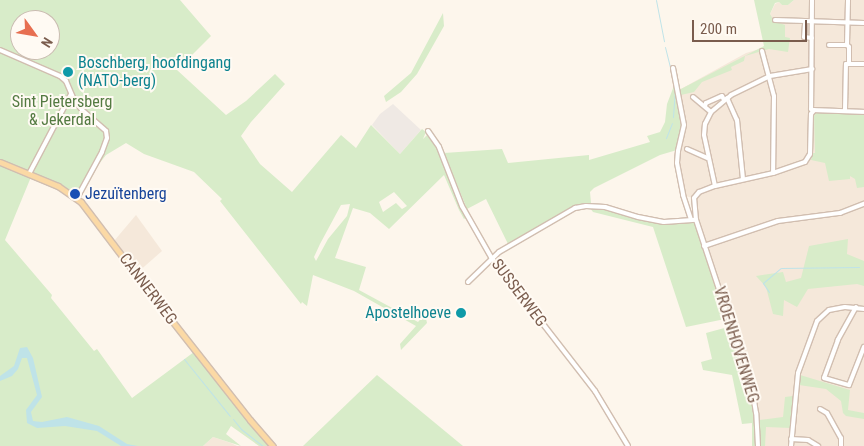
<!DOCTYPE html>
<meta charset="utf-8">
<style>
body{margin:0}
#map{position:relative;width:864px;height:446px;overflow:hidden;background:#fdf6ec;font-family:"Roboto Condensed",sans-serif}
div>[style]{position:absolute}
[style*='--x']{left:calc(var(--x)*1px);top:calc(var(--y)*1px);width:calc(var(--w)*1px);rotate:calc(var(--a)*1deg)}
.residential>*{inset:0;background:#f5e8da}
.industrial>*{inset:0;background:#efe9e4}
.green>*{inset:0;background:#d8ecc9}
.water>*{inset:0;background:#bfe3e8}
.stream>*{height:1px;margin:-0.5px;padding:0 0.5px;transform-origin:0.5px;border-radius:0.5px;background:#bfe3e8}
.roads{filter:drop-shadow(1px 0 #d1beb0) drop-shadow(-1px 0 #d1beb0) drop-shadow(0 1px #d1beb0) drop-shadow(0 -1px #d1beb0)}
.minor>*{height:4px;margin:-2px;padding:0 2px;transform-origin:2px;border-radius:2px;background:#fff}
.major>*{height:5px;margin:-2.5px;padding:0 2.5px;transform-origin:2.5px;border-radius:2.5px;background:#fbd9a5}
.dots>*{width:14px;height:14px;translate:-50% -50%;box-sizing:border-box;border:2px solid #fffaf3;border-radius:50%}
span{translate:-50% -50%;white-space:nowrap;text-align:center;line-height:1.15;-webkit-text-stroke:4px #fffaf3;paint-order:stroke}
.culture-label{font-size:16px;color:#0d838f}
.left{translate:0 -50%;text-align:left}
.right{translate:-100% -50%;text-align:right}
.park-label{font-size:16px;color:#537a41}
.transit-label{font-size:16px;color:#164399}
.street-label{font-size:16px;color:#7a5c4d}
.north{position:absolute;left:10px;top:10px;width:50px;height:50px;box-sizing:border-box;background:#fffaf3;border:1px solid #cabbb1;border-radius:50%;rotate:122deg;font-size:14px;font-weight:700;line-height:20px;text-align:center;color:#7a5c4d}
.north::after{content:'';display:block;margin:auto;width:18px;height:22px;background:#e76f51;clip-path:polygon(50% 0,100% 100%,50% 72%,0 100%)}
.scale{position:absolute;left:692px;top:20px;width:115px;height:22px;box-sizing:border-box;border:2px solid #7a5c4d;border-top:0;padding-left:6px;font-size:15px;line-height:18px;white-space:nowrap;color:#7a5c4d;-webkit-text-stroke:4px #fffaf3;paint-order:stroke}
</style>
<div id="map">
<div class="residential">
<i style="clip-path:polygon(794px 0,864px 0,864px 446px,757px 446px,756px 421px,734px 338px,694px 219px,693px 198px,685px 196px,676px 167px,679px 90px,746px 53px,774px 45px,770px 14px,775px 4px,779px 2px,782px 5px,788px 5px)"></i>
<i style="clip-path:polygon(136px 215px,162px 251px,137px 273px,114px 241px)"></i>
<i style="clip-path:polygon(213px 437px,231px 443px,237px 446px,203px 446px)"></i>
</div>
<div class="industrial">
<i style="clip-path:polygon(393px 104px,421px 130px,400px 154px,372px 125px,380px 114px)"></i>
</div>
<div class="green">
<i style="clip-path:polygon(evenodd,0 0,180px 0,211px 36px,178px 69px,150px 67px,159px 70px,177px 70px,226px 115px,246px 101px,275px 74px,285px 84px,251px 122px,241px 136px,260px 164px,292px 192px,341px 135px,356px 148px,371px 125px,400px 154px,422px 129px,426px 132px,423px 139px,429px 133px,435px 141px,467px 217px,464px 219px,459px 210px,444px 175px,389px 229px,370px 213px,353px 208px,335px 258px,366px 267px,359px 290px,418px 322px,425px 314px,427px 323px,401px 350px,400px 344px,416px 326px,354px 291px,313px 275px,307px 306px,302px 302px,301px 304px,220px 201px,222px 199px,194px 172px,144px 154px,126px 143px,106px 155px,99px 164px,78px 202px,60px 189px,31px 177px,5px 240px,52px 295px,51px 298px,94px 351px,97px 349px,132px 398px,194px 352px,270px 446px,259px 446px,231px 426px,226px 434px,241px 446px,213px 437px,203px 446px,0 446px,0 0,20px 20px,50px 20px,50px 50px,20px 50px,20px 20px,0 0,394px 192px,407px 206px,402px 209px,396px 203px,383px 212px,379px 202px,394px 192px,0 0,350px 204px,347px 216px,328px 239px,316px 261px,314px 257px,320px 244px,341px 205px,350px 204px)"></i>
<i style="clip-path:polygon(754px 0,794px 0,788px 5px,782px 5px,779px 2px,775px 3px,770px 14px,774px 21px,785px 25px,785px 37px,790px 38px,788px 52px,769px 49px,745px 56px,744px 61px,731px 67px,732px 70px,702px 82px,694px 92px,681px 95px,679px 90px,764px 46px)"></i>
<i style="clip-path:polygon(443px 13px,444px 26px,417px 74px,401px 92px,386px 102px,384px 96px,411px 73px)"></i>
<i style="clip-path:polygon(675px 83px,683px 124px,677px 150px,660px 155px,594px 188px,590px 192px,591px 203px,568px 209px,508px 244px,486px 199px,467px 209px,444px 153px,502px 149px,508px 163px,589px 155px,589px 160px,650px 142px,647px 136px,660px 132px,665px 122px,667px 104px)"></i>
<i style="clip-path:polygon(818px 111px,864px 114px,864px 187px,857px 188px,855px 179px,850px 176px,850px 179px,829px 181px,825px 163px,811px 160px,813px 153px,815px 153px,814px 116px)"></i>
<i style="clip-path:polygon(590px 208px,612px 211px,655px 223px,694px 223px,696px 226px,750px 384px,754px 405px,757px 446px,752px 446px,752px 423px,742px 424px,732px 375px,703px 370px,701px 362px,712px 359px,706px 333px,728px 327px,725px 319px,686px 327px,653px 227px,593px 212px)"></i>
<i style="clip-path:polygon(848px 239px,847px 254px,864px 261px,864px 286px,857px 284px,808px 289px,797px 307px,784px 300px,783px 316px,773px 314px,766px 287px,756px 276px,783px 272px,786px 282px,801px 278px,809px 246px)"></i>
<i style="clip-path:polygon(377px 375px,463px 446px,303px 446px)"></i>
<i style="clip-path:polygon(800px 375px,850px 390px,848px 410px,864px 413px,864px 419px,846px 416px,843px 413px,841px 401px,826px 389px,799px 385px)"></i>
<i style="clip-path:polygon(793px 396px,791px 428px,766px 427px,765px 446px,759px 446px,759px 420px,783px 417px,785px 397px)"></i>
</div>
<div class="water">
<i style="clip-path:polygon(27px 347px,33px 358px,42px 397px,31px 412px,33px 421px,42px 422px,67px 417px,99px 426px,127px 444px,138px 446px,121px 446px,97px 431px,65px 426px,37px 428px,27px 423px,26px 410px,37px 395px,27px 358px,22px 358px,18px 369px,12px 376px,0 381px,0 376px,14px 366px,20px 348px)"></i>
</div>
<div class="stream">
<i style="--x:656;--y:0;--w:42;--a:79"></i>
<i style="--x:665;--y:47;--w:21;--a:76"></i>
<i style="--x:672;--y:73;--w:7;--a:82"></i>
<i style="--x:673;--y:117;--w:31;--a:-86"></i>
<i style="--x:666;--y:138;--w:16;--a:-68"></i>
<i style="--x:769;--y:292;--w:11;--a:-124"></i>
<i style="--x:763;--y:283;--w:23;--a:-40"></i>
<i style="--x:781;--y:268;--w:78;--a:-0.7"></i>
<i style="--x:184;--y:359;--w:73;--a:51.1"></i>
<i style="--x:233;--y:419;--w:13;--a:51"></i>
<i style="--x:241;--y:429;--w:28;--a:38"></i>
</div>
<div class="roads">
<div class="minor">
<i style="--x:812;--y:0;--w:109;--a:90.5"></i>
<i style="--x:811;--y:109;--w:3;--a:45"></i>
<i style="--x:775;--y:20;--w:89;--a:1.9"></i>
<i style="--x:805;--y:24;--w:13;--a:94"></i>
<i style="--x:804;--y:37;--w:8;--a:7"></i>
<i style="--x:829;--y:45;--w:18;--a:0"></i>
<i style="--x:0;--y:50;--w:65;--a:23.4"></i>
<i style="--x:60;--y:76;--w:8;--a:40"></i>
<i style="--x:66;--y:81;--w:21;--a:67"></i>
<i style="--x:74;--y:100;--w:13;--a:51"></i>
<i style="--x:82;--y:110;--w:32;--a:41"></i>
<i style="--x:106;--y:131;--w:7;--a:82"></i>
<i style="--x:107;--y:138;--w:15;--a:110"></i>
<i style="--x:102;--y:152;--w:52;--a:118.5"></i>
<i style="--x:762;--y:51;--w:47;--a:75.1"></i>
<i style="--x:774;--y:96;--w:77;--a:90.7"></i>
<i style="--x:849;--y:64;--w:15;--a:0"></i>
<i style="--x:673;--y:68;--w:58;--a:79.1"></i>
<i style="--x:684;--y:125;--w:27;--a:103"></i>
<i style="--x:678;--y:151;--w:12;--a:95"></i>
<i style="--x:677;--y:163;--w:33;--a:79"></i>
<i style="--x:683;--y:195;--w:26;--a:72"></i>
<i style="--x:693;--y:97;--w:23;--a:40"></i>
<i style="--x:727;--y:98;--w:24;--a:66"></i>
<i style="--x:737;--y:120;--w:59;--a:84.2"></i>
<i style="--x:705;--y:106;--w:3;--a:-72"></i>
<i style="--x:706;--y:103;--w:17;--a:-24"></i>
<i style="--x:722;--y:96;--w:4;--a:63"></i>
<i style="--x:845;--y:110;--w:46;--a:-88.8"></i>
<i style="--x:846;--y:64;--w:3;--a:0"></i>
<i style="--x:849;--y:64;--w:17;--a:-90"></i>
<i style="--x:849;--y:47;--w:3;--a:-135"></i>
<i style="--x:847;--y:45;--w:45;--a:-88.7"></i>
<i style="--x:428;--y:131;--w:19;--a:55"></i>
<i style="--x:439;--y:147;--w:63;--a:68.7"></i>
<i style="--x:462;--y:206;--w:59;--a:60.4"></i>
<i style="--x:491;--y:257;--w:170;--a:52.2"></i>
<i style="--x:595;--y:391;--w:64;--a:59"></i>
<i style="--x:687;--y:149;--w:22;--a:24"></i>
<i style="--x:29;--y:174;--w:90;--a:-62.3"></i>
<i style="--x:715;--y:186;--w:52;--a:-102.2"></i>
<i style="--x:704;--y:135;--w:11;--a:-85"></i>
<i style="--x:705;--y:124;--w:13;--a:-63"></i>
<i style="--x:711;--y:112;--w:26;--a:-40"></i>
<i style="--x:731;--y:95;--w:43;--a:-26"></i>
<i style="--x:770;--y:76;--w:43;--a:-9.5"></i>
<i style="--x:704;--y:246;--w:78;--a:-18.7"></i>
<i style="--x:778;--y:221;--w:63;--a:-7.4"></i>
<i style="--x:840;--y:213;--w:26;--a:-21"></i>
<i style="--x:468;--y:282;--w:43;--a:-44.1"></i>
<i style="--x:499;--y:252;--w:88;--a:-30.1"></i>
<i style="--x:575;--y:208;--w:11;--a:-10"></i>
<i style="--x:586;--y:206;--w:19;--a:3"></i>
<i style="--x:605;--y:207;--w:34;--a:17"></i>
<i style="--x:638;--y:217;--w:26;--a:11"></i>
<i style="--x:664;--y:222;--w:32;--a:-4"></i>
<i style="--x:856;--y:307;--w:38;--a:119"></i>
<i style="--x:838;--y:340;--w:40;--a:110.2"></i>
<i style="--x:824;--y:378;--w:26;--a:16"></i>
<i style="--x:849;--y:385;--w:41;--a:-68.5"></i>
<i style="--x:820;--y:409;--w:8;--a:30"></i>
<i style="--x:827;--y:413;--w:29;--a:61"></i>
<i style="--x:841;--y:438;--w:8;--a:90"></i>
<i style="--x:791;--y:439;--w:17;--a:3"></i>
<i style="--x:808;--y:440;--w:12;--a:31"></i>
<i style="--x:758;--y:446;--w:33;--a:-93"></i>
<i style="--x:756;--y:413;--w:24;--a:-99"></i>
<i style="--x:752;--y:389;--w:178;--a:-108.3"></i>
<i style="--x:696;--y:220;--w:22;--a:-95"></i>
<i style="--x:694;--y:198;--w:8;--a:-50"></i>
<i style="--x:699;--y:192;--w:17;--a:-21"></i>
<i style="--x:715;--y:186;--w:59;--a:-12.6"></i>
<i style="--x:773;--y:173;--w:34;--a:-19"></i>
<i style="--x:805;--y:162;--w:9;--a:-58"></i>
<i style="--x:810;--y:154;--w:40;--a:-88.6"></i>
<i style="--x:811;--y:114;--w:5;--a:-53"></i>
<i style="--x:814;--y:110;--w:50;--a:2.3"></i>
<i style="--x:791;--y:446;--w:73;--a:-84.5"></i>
<i style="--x:798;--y:373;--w:55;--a:-69.9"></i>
<i style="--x:817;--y:321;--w:16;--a:-43"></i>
<i style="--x:829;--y:310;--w:16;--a:-11"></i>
<i style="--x:845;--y:307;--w:19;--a:6"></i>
</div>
<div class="major">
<i style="--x:0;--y:162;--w:63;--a:22.5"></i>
<i style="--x:58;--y:186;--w:28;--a:35"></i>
<i style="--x:81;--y:202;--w:121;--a:52.8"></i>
<i style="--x:154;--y:298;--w:155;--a:51.8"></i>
<i style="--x:250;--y:420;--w:35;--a:49"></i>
</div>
</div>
<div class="dots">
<i style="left:68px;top:72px;background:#0f9aa8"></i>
<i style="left:75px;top:194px;background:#1a4fb4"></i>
<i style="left:461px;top:313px;background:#0f9aa8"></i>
</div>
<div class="culture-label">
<span class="left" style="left:78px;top:72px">Boschberg, hoofdingang<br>(NATO-berg)</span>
<span class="right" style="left:451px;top:313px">Apostelhoeve</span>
</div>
<div class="park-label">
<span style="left:62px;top:111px">Sint Pietersberg<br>&amp; Jekerdal</span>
</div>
<div class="transit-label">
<span class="left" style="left:85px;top:194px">Jezuïtenberg</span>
</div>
<div class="street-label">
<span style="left:148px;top:289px;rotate:53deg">CANNERWEG</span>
<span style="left:519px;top:293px;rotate:53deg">SUSSERWEG</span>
<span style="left:736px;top:345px;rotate:73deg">VROENHOVENWEG</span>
</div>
<div class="north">N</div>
<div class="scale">200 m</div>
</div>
